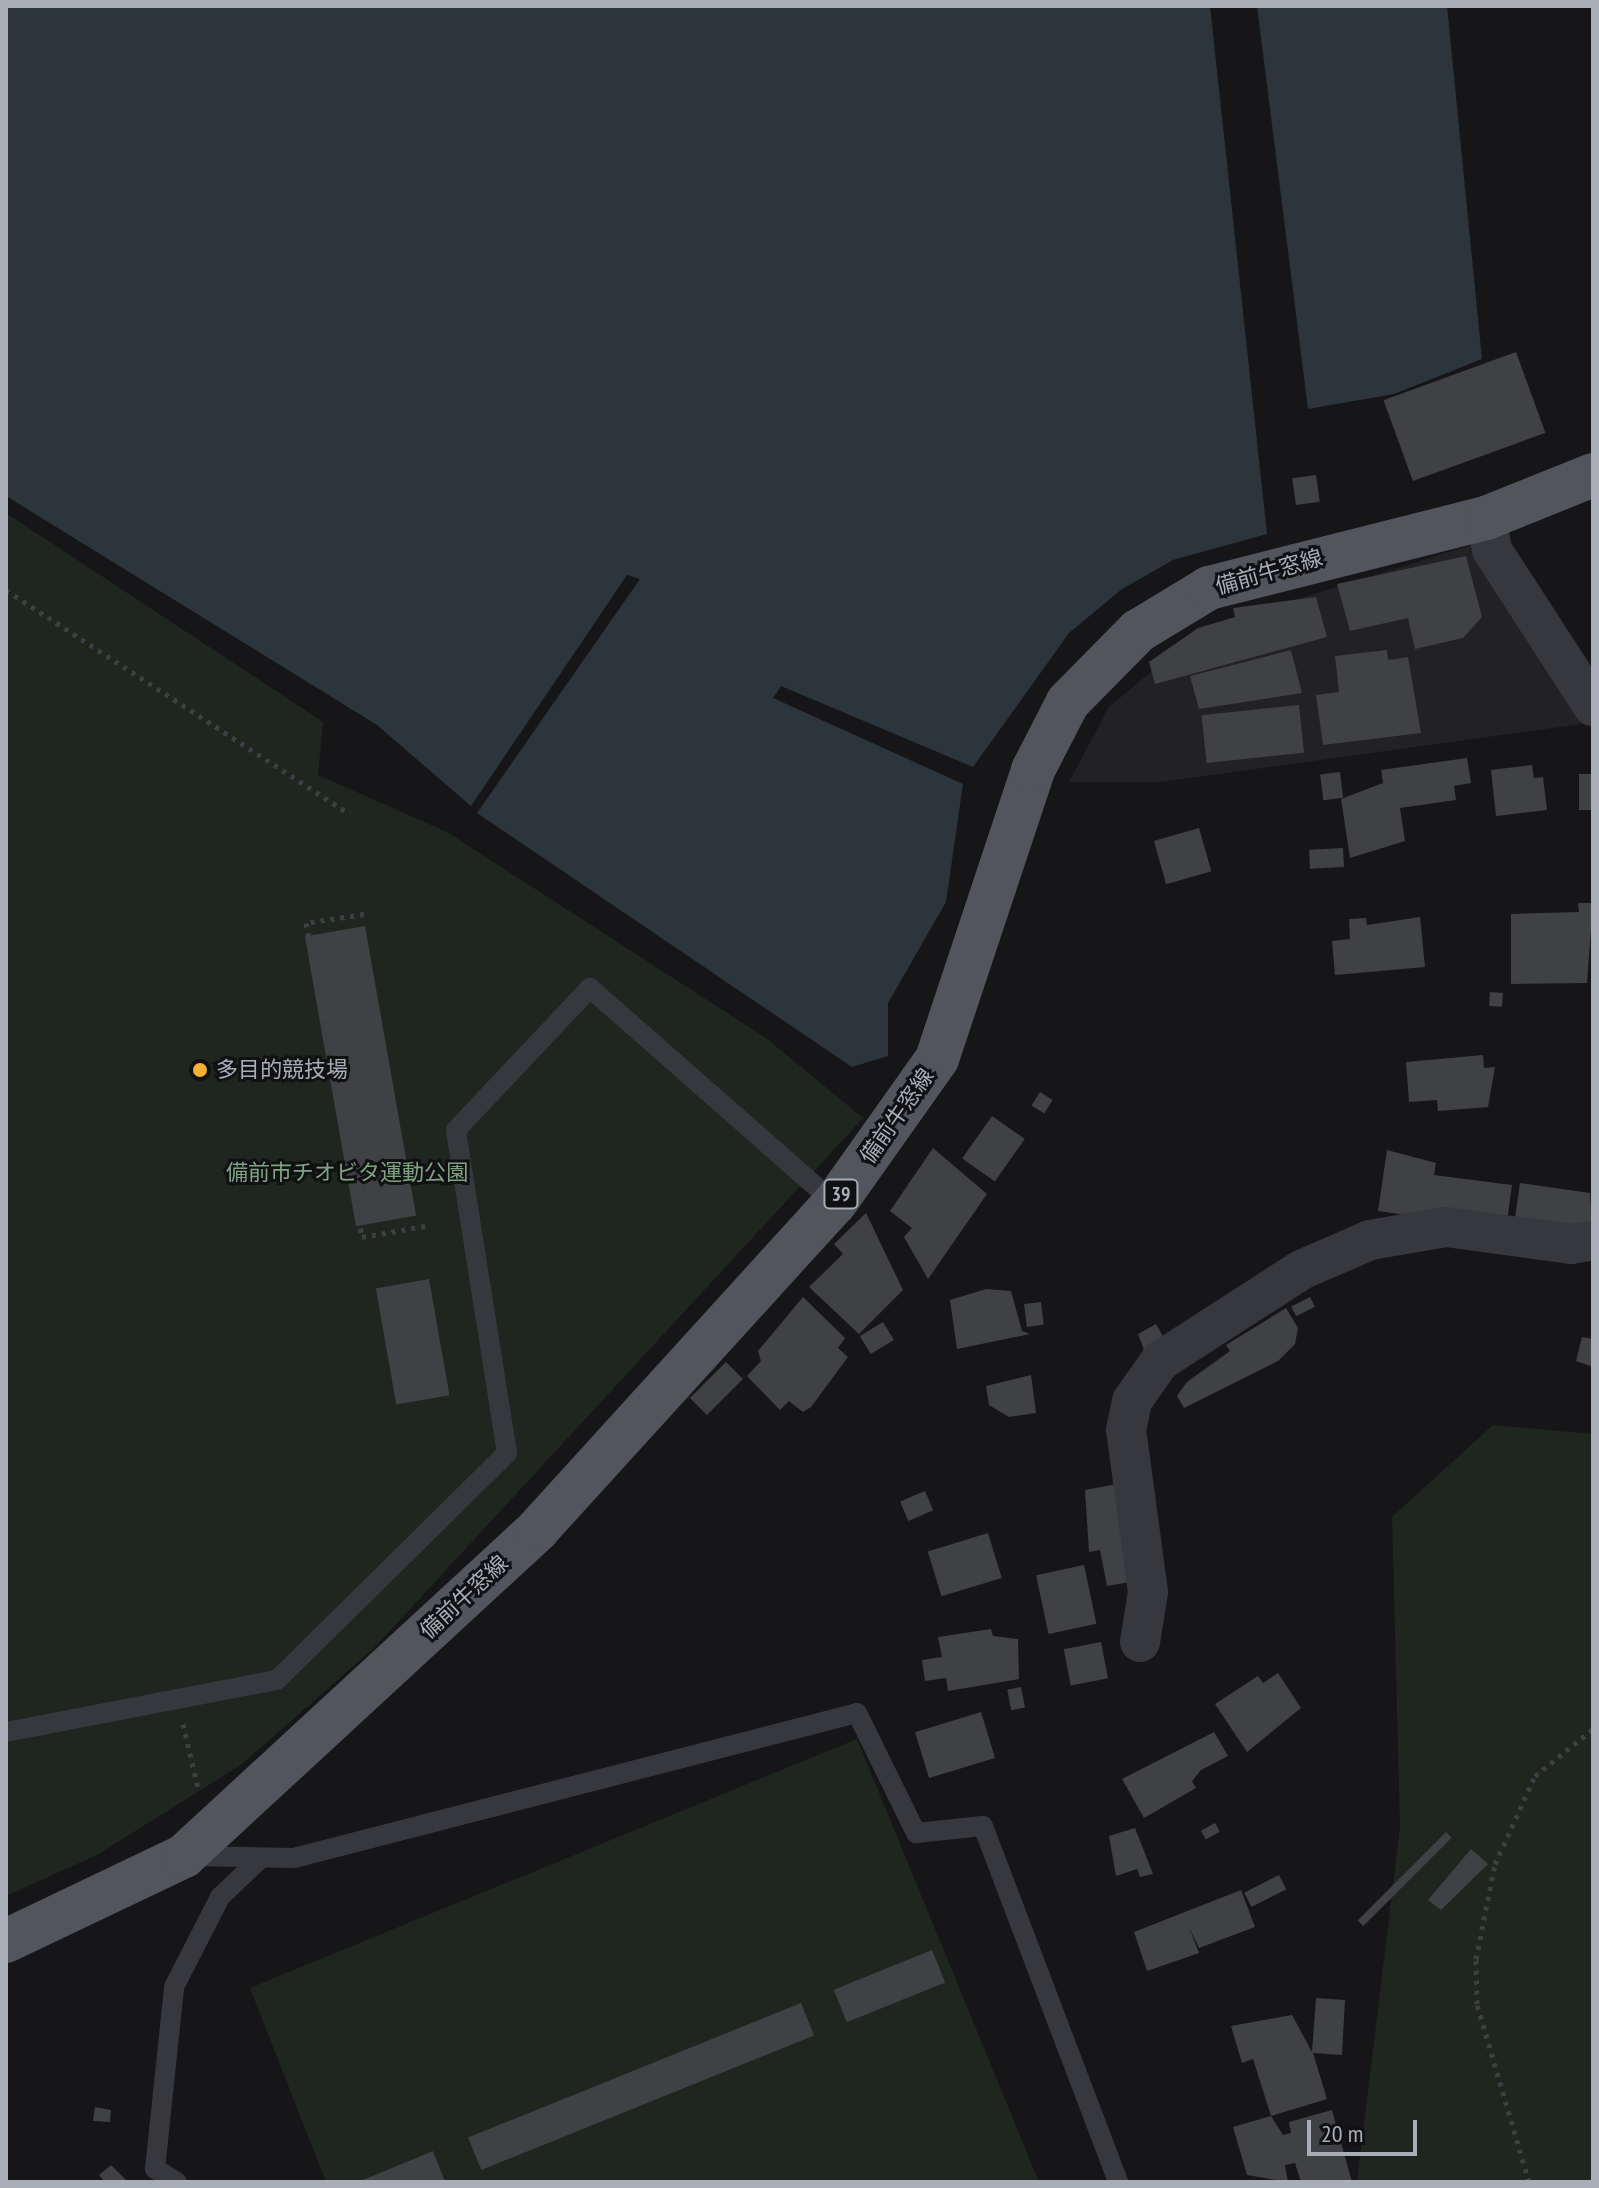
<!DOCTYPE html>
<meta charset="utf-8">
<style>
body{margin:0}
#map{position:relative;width:1599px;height:2188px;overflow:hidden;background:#161618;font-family:"PT Sans Narrow","Noto Sans JP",sans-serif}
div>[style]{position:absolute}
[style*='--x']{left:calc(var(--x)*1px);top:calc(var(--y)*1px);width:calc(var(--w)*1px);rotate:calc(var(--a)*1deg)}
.built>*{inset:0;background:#222225}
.green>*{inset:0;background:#1e261f}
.water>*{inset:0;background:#2c353c}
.building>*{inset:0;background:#404145;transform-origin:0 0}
.path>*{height:5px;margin-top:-2.5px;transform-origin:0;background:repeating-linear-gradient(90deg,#3d3f44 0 4px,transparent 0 10px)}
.lane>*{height:20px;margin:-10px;padding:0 10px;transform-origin:10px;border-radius:10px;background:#37383d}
.street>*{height:40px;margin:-20px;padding:0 20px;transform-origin:20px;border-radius:20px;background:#37383d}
.primary>*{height:44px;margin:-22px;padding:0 22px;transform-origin:22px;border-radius:22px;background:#53555c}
.dots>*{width:22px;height:22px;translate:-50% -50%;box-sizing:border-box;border:4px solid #111113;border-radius:50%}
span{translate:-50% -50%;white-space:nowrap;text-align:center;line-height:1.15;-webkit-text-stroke:6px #111113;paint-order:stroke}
.shield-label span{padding:2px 6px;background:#111113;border:2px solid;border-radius:6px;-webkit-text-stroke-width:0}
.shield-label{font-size:20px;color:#a8adb8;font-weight:700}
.street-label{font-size:22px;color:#a8adb8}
.poi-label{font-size:22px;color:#a8adb8}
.left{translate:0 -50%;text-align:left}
.park-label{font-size:22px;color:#7fa381}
.frame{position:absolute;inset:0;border:8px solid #a8adb8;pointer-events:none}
.scale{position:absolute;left:1307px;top:2120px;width:110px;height:36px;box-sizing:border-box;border:4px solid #a8adb8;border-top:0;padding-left:10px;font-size:24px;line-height:28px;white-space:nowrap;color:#a8adb8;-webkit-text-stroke:6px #111113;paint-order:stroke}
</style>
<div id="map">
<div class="built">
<i style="clip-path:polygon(1475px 544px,1590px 723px,1160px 782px,1069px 782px,1109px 707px,1202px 629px)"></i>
</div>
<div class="green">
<i style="clip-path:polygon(6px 513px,323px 722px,318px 775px,447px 832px,766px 1038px,863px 1118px,374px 1648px,242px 1764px,97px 1855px,6px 1896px)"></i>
<i style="clip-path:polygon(1493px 1425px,1593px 1434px,1593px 2182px,1357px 2182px,1400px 1827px,1392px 1517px)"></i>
<i style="clip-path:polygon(857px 1739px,1039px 2182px,326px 2182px,250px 1988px)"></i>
</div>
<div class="water">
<i style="clip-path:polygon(6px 6px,1210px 6px,1267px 534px,1173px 560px,1122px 589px,1069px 633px,973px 767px,781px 686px,773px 698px,963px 784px,946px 902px,888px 1003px,888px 1056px,852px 1067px,477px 813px,640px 579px,627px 575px,471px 806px,377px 725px,6px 496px)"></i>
<i style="clip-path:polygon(1257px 6px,1447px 6px,1482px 359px,1394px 394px,1308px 409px)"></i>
</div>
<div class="building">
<i style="left:1516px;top:352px;width:86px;height:141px;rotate:70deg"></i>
<i style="left:1316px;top:475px;width:27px;height:24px;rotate:82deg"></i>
<i style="clip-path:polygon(1466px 556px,1482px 617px,1463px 638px,1415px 649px,1408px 618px,1350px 631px,1337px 584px)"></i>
<i style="clip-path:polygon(1316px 597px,1327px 637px,1155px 684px,1149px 662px,1198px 628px,1235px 617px,1233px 608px)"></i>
<i style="clip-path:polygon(1291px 650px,1302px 693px,1199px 709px,1190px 676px)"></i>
<i style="clip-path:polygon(1387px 650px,1388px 660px,1408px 657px,1421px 733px,1323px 745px,1316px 695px,1339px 692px,1335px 656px)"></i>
<i style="left:1299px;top:705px;width:48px;height:98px;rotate:84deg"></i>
<i style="clip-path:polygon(1467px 758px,1471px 783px,1454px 786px,1456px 800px,1400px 808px,1405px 841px,1350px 858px,1341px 799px,1383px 783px,1381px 770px)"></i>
<i style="clip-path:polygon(1532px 765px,1534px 778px,1543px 777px,1547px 810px,1496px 816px,1491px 770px)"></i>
<i style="left:1340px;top:772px;width:26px;height:20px;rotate:83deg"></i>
<i style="left:1593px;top:774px;width:36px;height:14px;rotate:90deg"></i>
<i style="left:1199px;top:828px;width:45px;height:47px;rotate:74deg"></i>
<i style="left:1343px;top:848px;width:19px;height:34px;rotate:87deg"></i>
<i style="clip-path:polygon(1578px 903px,1593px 903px,1587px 983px,1511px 984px,1511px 914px,1579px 912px)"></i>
<i style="clip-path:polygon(1420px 917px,1425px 967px,1335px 975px,1332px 941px,1350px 939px,1349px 919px,1366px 918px,1367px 925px)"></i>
<i style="left:365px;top:926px;width:294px;height:61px;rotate:80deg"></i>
<i style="left:1490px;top:992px;width:13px;height:14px;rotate:4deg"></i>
<i style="clip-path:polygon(1483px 1055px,1484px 1068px,1495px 1067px,1488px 1107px,1438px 1111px,1437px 1100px,1409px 1102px,1406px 1062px)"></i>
<i style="left:1040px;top:1092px;width:15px;height:16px;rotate:32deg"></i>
<i style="left:992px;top:1116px;width:40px;height:52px;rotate:35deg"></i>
<i style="clip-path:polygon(933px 1148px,987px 1194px,928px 1279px,904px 1237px,912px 1228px,890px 1211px)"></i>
<i style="clip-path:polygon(1387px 1150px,1436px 1163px,1434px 1175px,1512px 1185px,1506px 1229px,1378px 1211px)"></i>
<i style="clip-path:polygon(1520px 1183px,1590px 1193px,1593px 1250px,1512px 1239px)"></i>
<i style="clip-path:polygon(866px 1213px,903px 1290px,859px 1334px,809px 1287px,843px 1254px,834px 1244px)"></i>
<i style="left:429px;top:1279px;width:118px;height:54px;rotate:80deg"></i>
<i style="clip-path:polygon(986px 1289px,1011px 1291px,1022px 1331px,1030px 1334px,957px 1349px,950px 1300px)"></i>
<i style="clip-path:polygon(803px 1297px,845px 1338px,838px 1348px,848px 1357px,811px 1407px,803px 1412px,789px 1401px,780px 1410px,747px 1376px,761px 1361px,758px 1351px)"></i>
<i style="left:1310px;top:1297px;width:11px;height:21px;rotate:63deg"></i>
<i style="left:1041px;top:1302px;width:23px;height:17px;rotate:83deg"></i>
<i style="clip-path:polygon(1286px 1308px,1298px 1328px,1295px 1344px,1278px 1361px,1184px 1408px,1177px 1396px,1187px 1382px,1230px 1351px,1226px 1345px)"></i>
<i style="left:883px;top:1322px;width:21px;height:27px;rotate:59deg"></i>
<i style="clip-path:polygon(1156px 1324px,1178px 1363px,1154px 1376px,1138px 1334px)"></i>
<i style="clip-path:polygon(1582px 1337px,1593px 1339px,1593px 1367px,1576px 1361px)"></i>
<i style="left:726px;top:1362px;width:24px;height:51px;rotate:45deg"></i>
<i style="clip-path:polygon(1031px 1375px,1036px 1413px,1009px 1417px,989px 1405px,986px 1386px)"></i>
<i style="clip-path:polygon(1133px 1481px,1147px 1579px,1107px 1586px,1100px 1550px,1089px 1552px,1085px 1490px)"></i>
<i style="left:925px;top:1491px;width:21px;height:27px;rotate:67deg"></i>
<i style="left:988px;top:1533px;width:47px;height:63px;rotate:73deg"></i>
<i style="left:1084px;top:1565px;width:60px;height:49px;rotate:78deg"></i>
<i style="clip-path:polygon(991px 1629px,993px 1636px,1018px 1639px,1019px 1679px,948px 1691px,946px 1678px,925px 1681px,922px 1660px,942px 1657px,938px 1637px)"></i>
<i style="left:1101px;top:1642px;width:37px;height:38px;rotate:79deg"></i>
<i style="clip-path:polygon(1278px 1673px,1301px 1708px,1247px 1752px,1215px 1704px,1258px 1676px,1263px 1683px)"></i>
<i style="left:1021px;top:1687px;width:21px;height:14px;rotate:79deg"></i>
<i style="left:981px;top:1712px;width:48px;height:69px;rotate:73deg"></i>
<i style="clip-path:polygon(1214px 1732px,1228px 1756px,1201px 1770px,1192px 1781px,1196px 1788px,1144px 1818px,1122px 1779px)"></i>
<i style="left:1215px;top:1823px;width:10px;height:16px;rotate:61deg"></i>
<i style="clip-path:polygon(1135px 1828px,1153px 1874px,1140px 1877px,1137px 1869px,1116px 1876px,1109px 1836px)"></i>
<i style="left:1446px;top:1832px;width:8px;height:125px;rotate:45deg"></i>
<i style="clip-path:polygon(1471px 1849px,1488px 1864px,1441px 1910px,1428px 1900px)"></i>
<i style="left:1279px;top:1875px;width:16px;height:39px;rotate:63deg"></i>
<i style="clip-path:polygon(1241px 1890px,1255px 1927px,1199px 1948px,1189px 1927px,1199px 1953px,1147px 1971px,1134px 1932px)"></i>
<i style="left:932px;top:1950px;width:35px;height:106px;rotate:68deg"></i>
<i style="clip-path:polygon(1316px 1998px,1345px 2000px,1342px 2055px,1313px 2053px,1327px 2099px,1271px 2116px,1253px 2059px,1242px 2063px,1231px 2026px,1292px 2015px,1312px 2052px)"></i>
<i style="left:801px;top:2003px;width:35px;height:359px;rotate:68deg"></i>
<i style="clip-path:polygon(95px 2107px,111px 2110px,110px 2122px,93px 2121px)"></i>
<i style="clip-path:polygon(1332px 2110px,1352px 2182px,1301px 2182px,1295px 2163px,1285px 2165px,1288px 2182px,1247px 2175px,1233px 2127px,1271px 2116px,1283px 2135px,1291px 2133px,1289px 2122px)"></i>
<i style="clip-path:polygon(433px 2151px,445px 2182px,358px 2182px)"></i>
<i style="clip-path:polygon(111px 2165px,128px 2182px,105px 2182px,99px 2175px)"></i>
</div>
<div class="path">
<i style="--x:6;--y:590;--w:410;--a:33.1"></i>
<i style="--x:364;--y:914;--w:59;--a:171.2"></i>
<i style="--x:306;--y:923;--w:319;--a:79.9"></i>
<i style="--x:362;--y:1237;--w:64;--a:-9.9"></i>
<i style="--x:183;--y:1724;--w:70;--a:76.8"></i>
<i style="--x:1529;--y:2182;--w:185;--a:-106.3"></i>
<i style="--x:1477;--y:2004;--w:45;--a:-91.3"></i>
<i style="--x:1476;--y:1959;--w:97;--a:-78.7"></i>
<i style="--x:1495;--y:1864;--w:97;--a:-65.6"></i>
<i style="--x:1535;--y:1776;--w:75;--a:-39"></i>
</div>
<div class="lane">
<i style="--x:6;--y:1732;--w:276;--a:-10.9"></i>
<i style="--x:277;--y:1680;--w:323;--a:-44.6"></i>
<i style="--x:507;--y:1453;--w:327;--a:-99"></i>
<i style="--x:456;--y:1130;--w:195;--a:-46.7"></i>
<i style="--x:590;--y:988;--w:326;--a:41.3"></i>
<i style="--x:189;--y:1856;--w:105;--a:1.1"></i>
<i style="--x:294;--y:1858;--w:581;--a:-14.44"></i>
<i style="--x:857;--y:1713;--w:134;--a:63.8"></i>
<i style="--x:916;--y:1833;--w:67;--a:-6"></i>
<i style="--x:983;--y:1826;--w:381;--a:69.2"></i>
<i style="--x:177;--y:2182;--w:26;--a:-149"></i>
<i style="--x:155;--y:2169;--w:183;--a:-84"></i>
<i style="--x:174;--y:1987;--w:101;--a:-62.9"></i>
<i style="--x:220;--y:1897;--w:57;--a:-43.6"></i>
</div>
<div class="street">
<i style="--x:1486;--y:518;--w:33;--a:79"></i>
<i style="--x:1492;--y:550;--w:186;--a:57.1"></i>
<i style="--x:1140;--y:1642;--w:51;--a:-80.9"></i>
<i style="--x:1148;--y:1592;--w:163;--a:-97.7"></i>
<i style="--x:1126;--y:1430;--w:30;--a:-78"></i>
<i style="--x:1132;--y:1401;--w:49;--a:-55"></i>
<i style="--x:1160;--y:1361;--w:168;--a:-32.8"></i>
<i style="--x:1301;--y:1270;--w:75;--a:-23.5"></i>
<i style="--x:1370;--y:1240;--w:77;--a:-9.7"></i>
<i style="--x:1446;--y:1227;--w:126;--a:7.7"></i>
<i style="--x:1571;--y:1244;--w:22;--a:-10"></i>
</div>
<div class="primary">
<i style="--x:6;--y:1941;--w:197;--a:-25.5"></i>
<i style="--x:184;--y:1856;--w:481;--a:-42.7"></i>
<i style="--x:537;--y:1530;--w:442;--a:-47.7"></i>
<i style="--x:835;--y:1203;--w:176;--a:-54.7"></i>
<i style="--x:937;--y:1059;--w:305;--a:-71.6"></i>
<i style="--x:1033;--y:770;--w:76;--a:-62.8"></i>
<i style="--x:1068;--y:702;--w:100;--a:-45.4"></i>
<i style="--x:1138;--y:631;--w:83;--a:-31.2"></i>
<i style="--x:1209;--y:588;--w:286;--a:-14.2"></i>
<i style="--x:1486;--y:518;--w:115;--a:-21.9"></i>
</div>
<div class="dots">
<i style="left:200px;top:1070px;background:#f2b134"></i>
</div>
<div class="shield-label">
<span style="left:841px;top:1194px">39</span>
</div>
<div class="street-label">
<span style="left:1269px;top:572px;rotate:-16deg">備前牛窓線</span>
<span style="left:897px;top:1116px;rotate:-55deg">備前牛窓線</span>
<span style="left:464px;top:1597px;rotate:-43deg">備前牛窓線</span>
</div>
<div class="poi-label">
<span class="left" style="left:216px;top:1070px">多目的競技場</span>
</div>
<div class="park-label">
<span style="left:347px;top:1173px">備前市チオビタ運動公園</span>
</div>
<div class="frame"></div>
<div class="scale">20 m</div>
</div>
